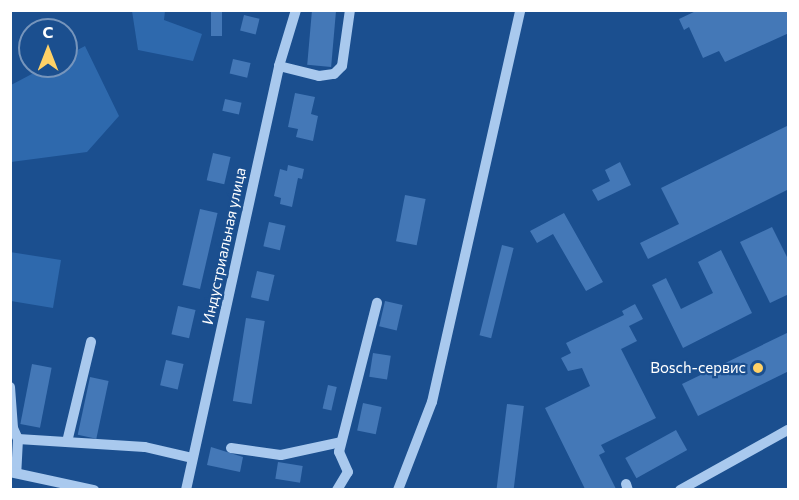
<!DOCTYPE html>
<meta charset="utf-8">
<style>
body{margin:0}
#map{position:relative;width:799px;height:500px;overflow:hidden;background:#1b4f8f;font-family:Commissioner,sans-serif}
div>[style]{position:absolute}
[style*='--x']{left:calc(var(--x)*1px);top:calc(var(--y)*1px);width:calc(var(--w)*1px);rotate:calc(var(--a)*1deg)}
.green>*{inset:0;background:#2e69ad}
.building>*{inset:0;background:#4478b7;transform-origin:0 0}
.minor>*{height:10px;margin:-5px;padding:0 5px;transform-origin:5px;border-radius:5px;background:#a9c9ee}
.dots>*{width:16px;height:16px;translate:-50% -50%;box-sizing:border-box;border:3px solid #1b4f8f;border-radius:50%}
span{translate:-50% -50%;white-space:nowrap;text-align:center;line-height:1.15;-webkit-text-stroke:4.5px #1b4f8f;paint-order:stroke}
.street-label{font-size:15px;color:#fff}
.poi-label{font-size:15px;color:#fff}
.right{translate:-100% -50%;text-align:right}
.frame{position:absolute;inset:0;border:12px solid #fff;pointer-events:none}
.north{position:absolute;left:18px;top:18px;width:60px;height:60px;box-sizing:border-box;background:#1b4f8f;border:2px solid #7695bc;border-radius:50%;rotate:0deg;font-size:16px;font-weight:700;line-height:24px;text-align:center;color:#fff}
.north::after{content:'';display:block;margin:auto;width:21px;height:27px;background:#ffd166;clip-path:polygon(50% 0,100% 100%,50% 72%,0 100%)}
</style>
<div id="map">
<div class="green">
<i style="clip-path:polygon(132px 11px,165px 11px,164px 20px,202px 34px,193px 61px,138px 50px)"></i>
<i style="clip-path:polygon(85px 46px,119px 116px,87px 152px,11px 162px,11px 85px,47px 66px,66px 66px,66px 56px)"></i>
<i style="clip-path:polygon(10px 252px,61px 260px,53px 308px,11px 301px)"></i>
</div>
<div class="building">
<i style="left:211px;top:10px;width:11px;height:26px"></i>
<i style="left:312px;top:10px;width:24px;height:55px;rotate:5deg"></i>
<i style="clip-path:polygon(698px 10px,789px 10px,789px 33px,725px 62px,719px 51px,703px 58px,689px 27px,684px 30px,679px 19px)"></i>
<i style="left:244px;top:15px;width:16px;height:16px;rotate:14deg"></i>
<i style="left:233px;top:59px;width:18px;height:15px;rotate:13deg"></i>
<i style="clip-path:polygon(295px 93px,315px 97px,311px 114px,318px 116px,313px 141px,296px 137px,298px 129px,288px 127px)"></i>
<i style="left:225px;top:99px;width:17px;height:12px;rotate:13deg"></i>
<i style="clip-path:polygon(789px 125px,789px 189px,648px 259px,640px 243px,679px 224px,661px 188px)"></i>
<i style="left:213px;top:153px;width:18px;height:28px;rotate:13deg"></i>
<i style="clip-path:polygon(620px 162px,631px 185px,598px 201px,592px 190px,610px 181px,605px 170px)"></i>
<i style="clip-path:polygon(288px 165px,304px 169px,302px 179px,298px 178px,292px 207px,280px 204px,281px 198px,274px 196px,280px 169px,287px 171px)"></i>
<i style="left:405px;top:195px;width:21px;height:47px;rotate:11deg"></i>
<i style="left:200px;top:209px;width:18px;height:78px;rotate:13deg"></i>
<i style="clip-path:polygon(564px 213px,603px 282px,586px 291px,553px 234px,537px 243px,530px 231px)"></i>
<i style="left:269px;top:222px;width:17px;height:25px;rotate:13deg"></i>
<i style="clip-path:polygon(772px 227px,789px 261px,789px 294px,770px 303px,740px 242px)"></i>
<i style="left:502px;top:245px;width:12px;height:93px;rotate:14deg"></i>
<i style="clip-path:polygon(721px 250px,752px 313px,683px 348px,652px 285px,666px 278px,681px 309px,713px 293px,698px 262px)"></i>
<i style="left:257px;top:271px;width:18px;height:27px;rotate:13deg"></i>
<i style="left:385px;top:301px;width:18px;height:26px;rotate:13deg"></i>
<i style="clip-path:polygon(635px 304px,643px 319px,629px 326px,637px 341px,621px 349px,656px 418px,601px 445px,605px 452px,599px 455px,616px 489px,585px 489px,545px 408px,590px 386px,582px 368px,568px 371px,561px 358px,571px 353px,566px 343px,624px 315px,622px 311px)"></i>
<i style="left:178px;top:306px;width:18px;height:29px;rotate:13deg"></i>
<i style="left:246px;top:318px;width:19px;height:84px;rotate:9deg"></i>
<i style="clip-path:polygon(789px 332px,789px 371px,698px 416px,682px 384px)"></i>
<i style="left:373px;top:353px;width:18px;height:24px;rotate:9deg"></i>
<i style="left:166px;top:360px;width:18px;height:26px;rotate:13deg"></i>
<i style="left:32px;top:364px;width:20px;height:61px;rotate:11deg"></i>
<i style="left:90px;top:377px;width:19px;height:59px;rotate:12deg"></i>
<i style="left:328px;top:385px;width:9px;height:24px;rotate:13deg"></i>
<i style="left:363px;top:403px;width:19px;height:28px;rotate:12deg"></i>
<i style="left:507px;top:404px;width:17px;height:86px;rotate:7deg"></i>
<i style="left:676px;top:430px;width:23px;height:58px;rotate:61deg"></i>
<i style="clip-path:polygon(211px 447px,243px 457px,240px 472px,207px 465px)"></i>
<i style="left:278px;top:462px;width:25px;height:17px;rotate:9deg"></i>
</div>
<div class="minor">
<i style="--x:279;--y:66;--w:41;--a:14"></i>
<i style="--x:319;--y:76;--w:15;--a:-8"></i>
<i style="--x:334;--y:74;--w:11;--a:-45"></i>
<i style="--x:342;--y:66;--w:57;--a:-81.9"></i>
<i style="--x:10;--y:387;--w:41;--a:85.8"></i>
<i style="--x:13;--y:428;--w:12;--a:66"></i>
<i style="--x:18;--y:439;--w:34;--a:93"></i>
<i style="--x:18;--y:439;--w:127;--a:3.6"></i>
<i style="--x:145;--y:447;--w:48;--a:13.2"></i>
<i style="--x:67;--y:442;--w:103;--a:-76.5"></i>
<i style="--x:231;--y:448;--w:50;--a:8"></i>
<i style="--x:281;--y:455;--w:61;--a:-12.2"></i>
<i style="--x:10;--y:472;--w:86;--a:12.1"></i>
<i style="--x:626;--y:484;--w:6;--a:72"></i>
<i style="--x:186;--y:490;--w:434;--a:-77.6"></i>
<i style="--x:279;--y:66;--w:59;--a:-73.1"></i>
<i style="--x:337;--y:490;--w:21;--a:-59"></i>
<i style="--x:348;--y:472;--w:22;--a:-114"></i>
<i style="--x:339;--y:452;--w:154;--a:-75.7"></i>
<i style="--x:398;--y:490;--w:94;--a:-68.9"></i>
<i style="--x:432;--y:402;--w:402;--a:-77.3"></i>
<i style="--x:680;--y:490;--w:124;--a:-29.1"></i>
</div>
<div class="dots">
<i style="left:758px;top:368px;background:#ffd166"></i>
</div>
<div class="street-label">
<span style="left:224px;top:246px;rotate:-78deg">Индустриальная улица</span>
</div>
<div class="poi-label">
<span class="right" style="left:746px;top:368px">Bosch-сервис</span>
</div>
<div class="frame"></div>
<div class="north">С</div>
</div>
